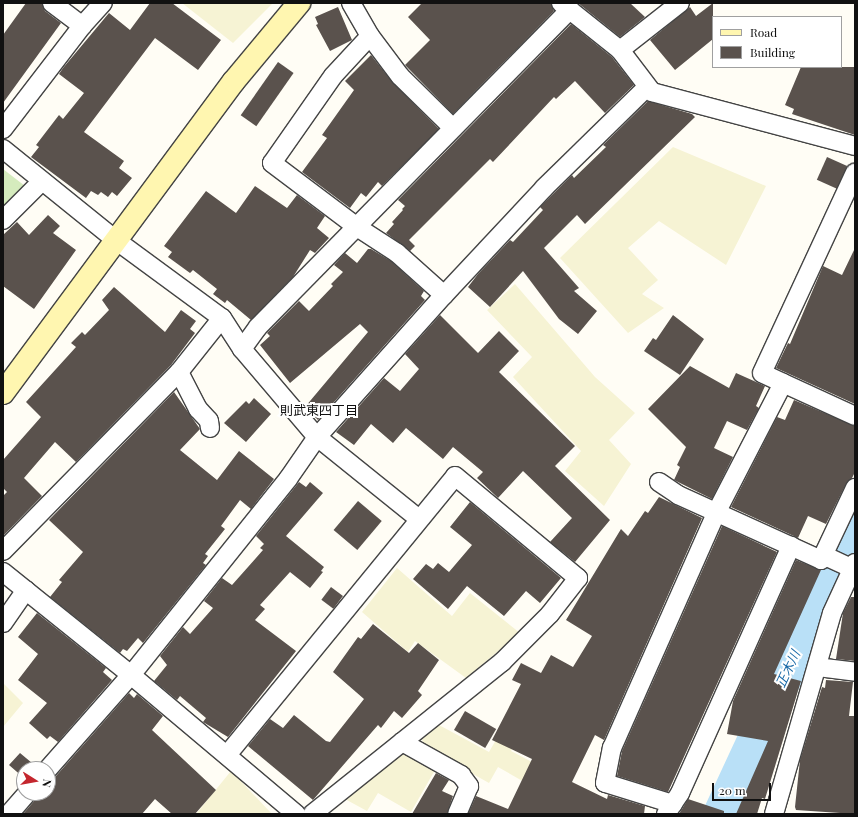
<!DOCTYPE html>
<meta charset="utf-8">
<style>
body{margin:0}
#map{position:relative;width:858px;height:817px;overflow:hidden;background:#fffdf5;font-family:"Playfair Display","Noto Sans JP",serif}
div>[style]{position:absolute}
[style*='--x']{left:calc(var(--x)*1px);top:calc(var(--y)*1px);width:calc(var(--w)*1px);rotate:calc(var(--a)*1deg)}
.farmland>*{inset:0;background:#f6f3d4}
.green>*{inset:0;background:#d5ebbd}
.river>*{height:36px;margin:-18px;padding:0 18px;transform-origin:18px;border-radius:18px;background:#b9e0f7}
.building>*{inset:0;background:#5a524d;transform-origin:0 0}
.roads{filter:drop-shadow(1px 0 #444) drop-shadow(-1px 0 #444) drop-shadow(0 1px #444) drop-shadow(0 -1px #444)}
.street>*{height:18px;margin:-9px;padding:0 9px;transform-origin:9px;border-radius:9px;background:#fff}
.secondary>*{height:22px;margin:-11px;padding:0 11px;transform-origin:11px;border-radius:11px;background:#fff6b0}
span{translate:-50% -50%;white-space:nowrap;text-align:center;line-height:1.15;-webkit-text-stroke:4px #fff;paint-order:stroke}
.neighbourhood-label{font-size:13px;color:#111}
.water-label{font-size:13px;color:#1768a6;font-style:italic}
.frame{position:absolute;inset:0;border:4px solid #111;pointer-events:none}
.legend{position:absolute;left:712px;top:16px;width:130px;height:52px;box-sizing:border-box;background:#fff;border:1px solid #a0a0a0;margin:0;padding:5px 7px;list-style:none;font-size:12px;color:#111}
.legend li{display:flex;align-items:center;gap:8px;height:20px}
.legend b{width:20px;border:1px solid #a0a0a0}
.north{position:absolute;left:16px;top:761px;width:40px;height:40px;box-sizing:border-box;background:#fff;border:1px solid #a0a0a0;border-radius:50%;rotate:101deg;font-size:11px;font-weight:700;line-height:16px;text-align:center;color:#111}
.north::after{content:'';display:block;margin:auto;width:14px;height:18px;background:#c4262e;clip-path:polygon(50% 0,100% 100%,50% 72%,0 100%)}
.scale{position:absolute;left:712px;top:783px;width:59px;height:18px;box-sizing:border-box;border:2px solid #111;border-top:0;padding-left:5px;font-size:12px;line-height:14px;white-space:nowrap;color:#111;-webkit-text-stroke:3px #fff;paint-order:stroke}
</style>
<div id="map">
<div class="farmland">
<i style="clip-path:polygon(182px 3px,273px 3px,233px 43px)"></i>
<i style="clip-path:polygon(673px 147px,766px 186px,726px 265px,659px 221px,628px 248px,658px 280px,642px 294px,664px 308px,628px 333px,560px 258px)"></i>
<i style="clip-path:polygon(515px 284px,595px 377px,635px 413px,609px 440px,631px 464px,604px 506px,565px 471px,581px 451px,513px 377px,532px 357px,487px 310px)"></i>
<i style="clip-path:polygon(397px 568px,452px 616px,470px 593px,520px 633px,466px 678px,415px 641px,408px 652px,362px 612px)"></i>
<i style="clip-path:polygon(3px 683px,23px 703px,3px 727px)"></i>
<i style="clip-path:polygon(439px 725px,489px 752px,504px 726px,519px 736px,511px 751px,551px 772px,540px 791px,498px 767px,489px 783px,423px 746px,422px 738px)"></i>
<i style="clip-path:polygon(409px 754px,435px 770px,411px 812px,378px 793px,367px 811px,345px 799px,401px 755px)"></i>
<i style="clip-path:polygon(231px 771px,272px 814px,196px 814px)"></i>
</div>
<div class="green">
<i style="clip-path:polygon(3px 169px,25px 186px,3px 207px)"></i>
</div>
<div class="river">
<i style="--x:721;--y:814;--w:319;--a:-65.1"></i>
</div>
<div class="building">
<i style="clip-path:polygon(26px 3px,42px 3px,45px 11px,61px 23px,3px 103px,3px 35px)"></i>
<i style="clip-path:polygon(150px 3px,172px 3px,221px 40px,198px 70px,155px 38px,84px 132px,124px 161px,119px 168px,132px 178px,117px 196px,112px 192px,108px 197px,101px 192px,98px 195px,91px 191px,86px 198px,31px 157px,39px 147px,36px 145px,59px 115px,63px 119px,84px 93px,59px 74px,63px 68px,109px 13px,130px 30px)"></i>
<i style="clip-path:polygon(422px 3px,551px 3px,554px 11px,453px 114px,405px 65px,430px 40px,408px 17px)"></i>
<i style="clip-path:polygon(578px 3px,630px 3px,645px 17px,620px 37px)"></i>
<i style="clip-path:polygon(713px 3px,713px 39px,675px 70px,650px 40px,690px 7px,696px 16px)"></i>
<i style="clip-path:polygon(338px 7px,352px 40px,330px 51px,316px 25px,318px 24px,315px 17px)"></i>
<i style="clip-path:polygon(571px 24px,612px 57px,634px 85px,605px 113px,575px 81px,556px 99px,554px 97px,493px 162px,490px 159px,409px 240px,415px 246px,410px 251px,386px 233px,394px 224px,392px 222px,403px 210px,402px 209px,405px 206px,398px 200px)"></i>
<i style="clip-path:polygon(371px 55px,393px 83px,439px 129px,382px 186px,378px 182px,366px 197px,361px 193px,350px 208px,302px 172px,327px 138px,322px 135px,354px 90px,345px 81px)"></i>
<i style="left:278px;top:62px;width:19px;height:65px;rotate:35deg"></i>
<i style="clip-path:polygon(801px 67px,855px 67px,855px 135px,792px 114px,794px 109px,785px 105px)"></i>
<i style="clip-path:polygon(648px 101px,692px 114px,695px 117px,585px 224px,577px 215px,544px 248px,579px 288px,574px 291px,597px 311px,578px 334px,559px 319px,523px 271px,490px 307px,468px 287px,478px 274px,510px 240px,513px 242px,543px 210px,540px 207px,572px 175px,574px 178px,606px 147px,603px 145px)"></i>
<i style="left:827px;top:157px;width:22px;height:25px;rotate:24deg"></i>
<i style="clip-path:polygon(255px 186px,287px 208px,297px 195px,325px 216px,317px 228px,329px 238px,315px 253px,310px 250px,293px 277px,251px 320px,227px 300px,225px 303px,213px 294px,217px 289px,193px 270px,190px 273px,168px 257px,172px 252px,164px 246px,206px 191px,236px 213px)"></i>
<i style="clip-path:polygon(48px 215px,60px 226px,53px 233px,76px 250px,34px 309px,3px 286px,3px 235px,17px 222px,29px 235px)"></i>
<i style="clip-path:polygon(855px 248px,855px 404px,776px 368px,788px 343px,790px 344px,823px 266px,842px 275px)"></i>
<i style="clip-path:polygon(368px 249px,371px 249px,391px 261px,424px 291px,421px 296px,425px 300px,318px 420px,305px 407px,368px 332px,360px 324px,290px 383px,260px 345px,270px 336px,267px 333px,299px 301px,309px 311px,333px 286px,331px 284px,343px 272px,334px 265px,345px 253px,357px 263px)"></i>
<i style="clip-path:polygon(114px 287px,165px 332px,181px 310px,196px 321px,190px 329px,195px 333px,171px 365px,76px 462px,55px 442px,24px 478px,42px 496px,3px 536px,3px 496px,7px 492px,3px 488px,3px 460px,41px 417px,26px 402px,76px 347px,71px 343px,82px 332px,85px 335px,109px 310px,102px 300px)"></i>
<i style="clip-path:polygon(440px 315px,478px 353px,499px 331px,519px 351px,499px 372px,575px 446px,555px 466px,610px 520px,575px 562px,550px 542px,572px 518px,523px 471px,498px 498px,477px 478px,483px 472px,453px 447px,443px 459px,406px 428px,393px 443px,371px 424px,354px 445px,336px 432px,384px 378px,400px 391px,419px 369px,405px 354px)"></i>
<i style="clip-path:polygon(673px 315px,704px 339px,680px 375px,644px 351px,653px 338px,656px 340px)"></i>
<i style="clip-path:polygon(690px 366px,729px 388px,736px 373px,765px 386px,756px 406px,759px 408px,747px 430px,727px 421px,714px 448px,733px 457px,712px 499px,674px 480px,680px 467px,677px 465px,686px 447px,648px 409px)"></i>
<i style="clip-path:polygon(174px 392px,200px 429px,180px 450px,217px 480px,239px 451px,274px 479px,251px 509px,240px 500px,221px 526px,225px 529px,205px 554px,208px 556px,203px 563px,206px 565px,143px 643px,138px 638px,127px 651px,123px 649px,120px 653px,50px 597px,62px 582px,59px 580px,83px 552px,49px 520px)"></i>
<i style="clip-path:polygon(254px 398px,271px 414px,246px 442px,224px 423px,246px 401px,249px 404px)"></i>
<i style="clip-path:polygon(794px 400px,855px 426px,855px 472px,852px 478px,846px 484px,826px 524px,808px 516px,798px 538px,731px 507px,777px 417px,785px 420px)"></i>
<i style="clip-path:polygon(299px 482px,306px 487px,310px 482px,323px 493px,286px 536px,324px 567px,321px 571px,323px 572px,310px 588px,290px 572px,260px 605px,265px 609px,255px 620px,296px 651px,228px 737px,203px 722px,206px 718px,180px 696px,177px 700px,154px 681px,167px 665px,160px 656px,183px 627px,190px 634px,213px 608px,204px 601px,222px 578px,232px 585px,263px 550px,260px 548px,264px 544px,256px 536px)"></i>
<i style="clip-path:polygon(659px 497px,702px 518px,604px 740px,595px 735px,572px 782px,607px 799px,608px 795px,645px 806px,644px 814px,468px 814px,476px 796px,508px 809px,532px 759px,492px 740px,521px 684px,512px 680px,521px 663px,541px 673px,551px 655px,573px 667px,592px 636px,566px 620px,621px 529px,628px 536px,645px 511px,648px 513px)"></i>
<i style="left:358px;top:501px;width:31px;height:38px;rotate:40deg"></i>
<i style="clip-path:polygon(470px 502px,561px 578px,540px 603px,526px 591px,504px 616px,467px 586px,448px 609px,413px 579px,426px 564px,433px 569px,438px 563px,449px 572px,472px 545px,450px 527px)"></i>
<i style="clip-path:polygon(722px 526px,777px 552px,668px 792px,617px 776px,622px 751px)"></i>
<i style="clip-path:polygon(796px 560px,821px 570px,774px 674px,801px 681px,765px 799px,762px 798px,757px 814px,736px 814px,768px 741px,727px 734px,733px 701px)"></i>
<i style="left:331px;top:587px;width:15px;height:16px;rotate:37deg"></i>
<i style="clip-path:polygon(851px 597px,855px 597px,855px 661px,836px 659px,843px 613px)"></i>
<i style="clip-path:polygon(37px 613px,106px 668px,103px 672px,112px 680px,58px 742px,50px 736px,47px 739px,29px 723px,47px 703px,18px 680px,38px 654px,18px 637px)"></i>
<i style="clip-path:polygon(373px 624px,409px 653px,418px 643px,439px 660px,418px 691px,422px 695px,402px 718px,394px 711px,381px 728px,378px 725px,313px 800px,248px 746px,270px 719px,283px 728px,294px 715px,326px 741px,330px 742px,364px 699px,333px 672px,358px 637px,361px 639px)"></i>
<i style="clip-path:polygon(826px 680px,853px 682px,849px 716px,855px 716px,855px 814px,796px 810px,795px 807px,800px 760px,822px 687px,825px 688px)"></i>
<i style="clip-path:polygon(129px 693px,134px 698px,137px 694px,163px 716px,152px 730px,216px 790px,195px 814px,172px 814px,155px 799px,142px 814px,23px 814px,35px 800px,37px 793px,48px 793px,48px 779px,51px 780px,56px 776px)"></i>
<i style="left:465px;top:711px;width:36px;height:22px;rotate:30deg"></i>
<i style="clip-path:polygon(20px 753px,38px 768px,24px 769px,24px 778px,9px 765px)"></i>
<i style="clip-path:polygon(436px 773px,449px 780px,442px 791px,453px 796px,447px 814px,412px 814px)"></i>
<i style="clip-path:polygon(688px 799px,724px 811px,724px 814px,679px 814px)"></i>
</div>
<div class="roads">
<div class="street">
<i style="--x:52;--y:3;--w:38;--a:37"></i>
<i style="--x:351;--y:3;--w:38;--a:60"></i>
<i style="--x:370;--y:36;--w:50;--a:53.1"></i>
<i style="--x:400;--y:76;--w:74;--a:44.5"></i>
<i style="--x:561;--y:3;--w:75;--a:38.5"></i>
<i style="--x:620;--y:50;--w:53;--a:52.7"></i>
<i style="--x:652;--y:92;--w:210;--a:14.9"></i>
<i style="--x:370;--y:36;--w:54;--a:132.8"></i>
<i style="--x:333;--y:76;--w:106;--a:125"></i>
<i style="--x:272;--y:163;--w:106;--a:37"></i>
<i style="--x:357;--y:227;--w:48;--a:33"></i>
<i style="--x:397;--y:253;--w:63;--a:41.8"></i>
<i style="--x:620;--y:50;--w:76;--a:-38.1"></i>
<i style="--x:3;--y:129;--w:130;--a:-52.5"></i>
<i style="--x:82;--y:26;--w:31;--a:-48"></i>
<i style="--x:3;--y:149;--w:146;--a:38.9"></i>
<i style="--x:117;--y:241;--w:130;--a:36.3"></i>
<i style="--x:222;--y:318;--w:37;--a:57"></i>
<i style="--x:242;--y:349;--w:116;--a:49.6"></i>
<i style="--x:317;--y:437;--w:131;--a:38.8"></i>
<i style="--x:3;--y:220;--w:55;--a:-45"></i>
<i style="--x:242;--y:349;--w:27;--a:-54"></i>
<i style="--x:258;--y:327;--w:445;--a:-45.5"></i>
<i style="--x:179;--y:372;--w:42;--a:62.8"></i>
<i style="--x:198;--y:409;--w:16;--a:47"></i>
<i style="--x:209;--y:421;--w:7;--a:82"></i>
<i style="--x:783;--y:383;--w:79;--a:24.6"></i>
<i style="--x:659;--y:482;--w:23;--a:34"></i>
<i style="--x:678;--y:495;--w:157;--a:24.4"></i>
<i style="--x:821;--y:560;--w:80;--a:-64.7"></i>
<i style="--x:3;--y:551;--w:251;--a:-45.5"></i>
<i style="--x:179;--y:372;--w:69;--a:-51.5"></i>
<i style="--x:823;--y:555;--w:33;--a:25"></i>
<i style="--x:3;--y:572;--w:164;--a:38.8"></i>
<i style="--x:131;--y:675;--w:216;--a:40.1"></i>
<i style="--x:3;--y:623;--w:40;--a:-55.1"></i>
<i style="--x:817;--y:667;--w:38;--a:7"></i>
<i style="--x:402;--y:742;--w:68;--a:29.2"></i>
<i style="--x:461;--y:775;--w:14;--a:54"></i>
<i style="--x:469;--y:786;--w:30;--a:113"></i>
<i style="--x:227;--y:755;--w:360;--a:-50.7"></i>
<i style="--x:455;--y:476;--w:160;--a:39.7"></i>
<i style="--x:578;--y:578;--w:46;--a:127.9"></i>
<i style="--x:550;--y:614;--w:68;--a:135"></i>
<i style="--x:502;--y:662;--w:243;--a:141.3"></i>
<i style="--x:48;--y:769;--w:125;--a:-48.6"></i>
<i style="--x:131;--y:675;--w:251;--a:-51.3"></i>
<i style="--x:288;--y:479;--w:51;--a:-55.4"></i>
<i style="--x:317;--y:437;--w:191;--a:-48.2"></i>
<i style="--x:444;--y:295;--w:146;--a:-46.9"></i>
<i style="--x:544;--y:188;--w:143;--a:-44.4"></i>
<i style="--x:673;--y:804;--w:71;--a:-162.8"></i>
<i style="--x:605;--y:783;--w:36;--a:-79"></i>
<i style="--x:612;--y:748;--w:257;--a:-66.1"></i>
<i style="--x:716;--y:513;--w:146;--a:-62.7"></i>
<i style="--x:783;--y:383;--w:23;--a:-155"></i>
<i style="--x:762;--y:373;--w:221;--a:-65.1"></i>
<i style="--x:9;--y:814;--w:28;--a:-49"></i>
<i style="--x:666;--y:814;--w:25;--a:-56"></i>
<i style="--x:680;--y:793;--w:271;--a:-65.8"></i>
<i style="--x:774;--y:814;--w:209;--a:-73.9"></i>
<i style="--x:832;--y:613;--w:55;--a:-65.3"></i>
</div>
<div class="secondary">
<i style="--x:3;--y:393;--w:388;--a:-53.5"></i>
<i style="--x:234;--y:81;--w:102;--a:-50.2"></i>
</div>
</div>
<div class="neighbourhood-label">
<span style="left:319px;top:410px">則武東四丁目</span>
</div>
<div class="water-label">
<span style="left:788px;top:669px;rotate:-65deg">正木川</span>
</div>
<div class="frame"></div>
<ul class="legend">
<li><b style="height:5px;background:#fff6b0"></b>Road</li>
<li><b style="height:11px;background:#5a524d"></b>Building</li>
</ul>
<div class="north">N</div>
<div class="scale">20 m</div>
</div>
